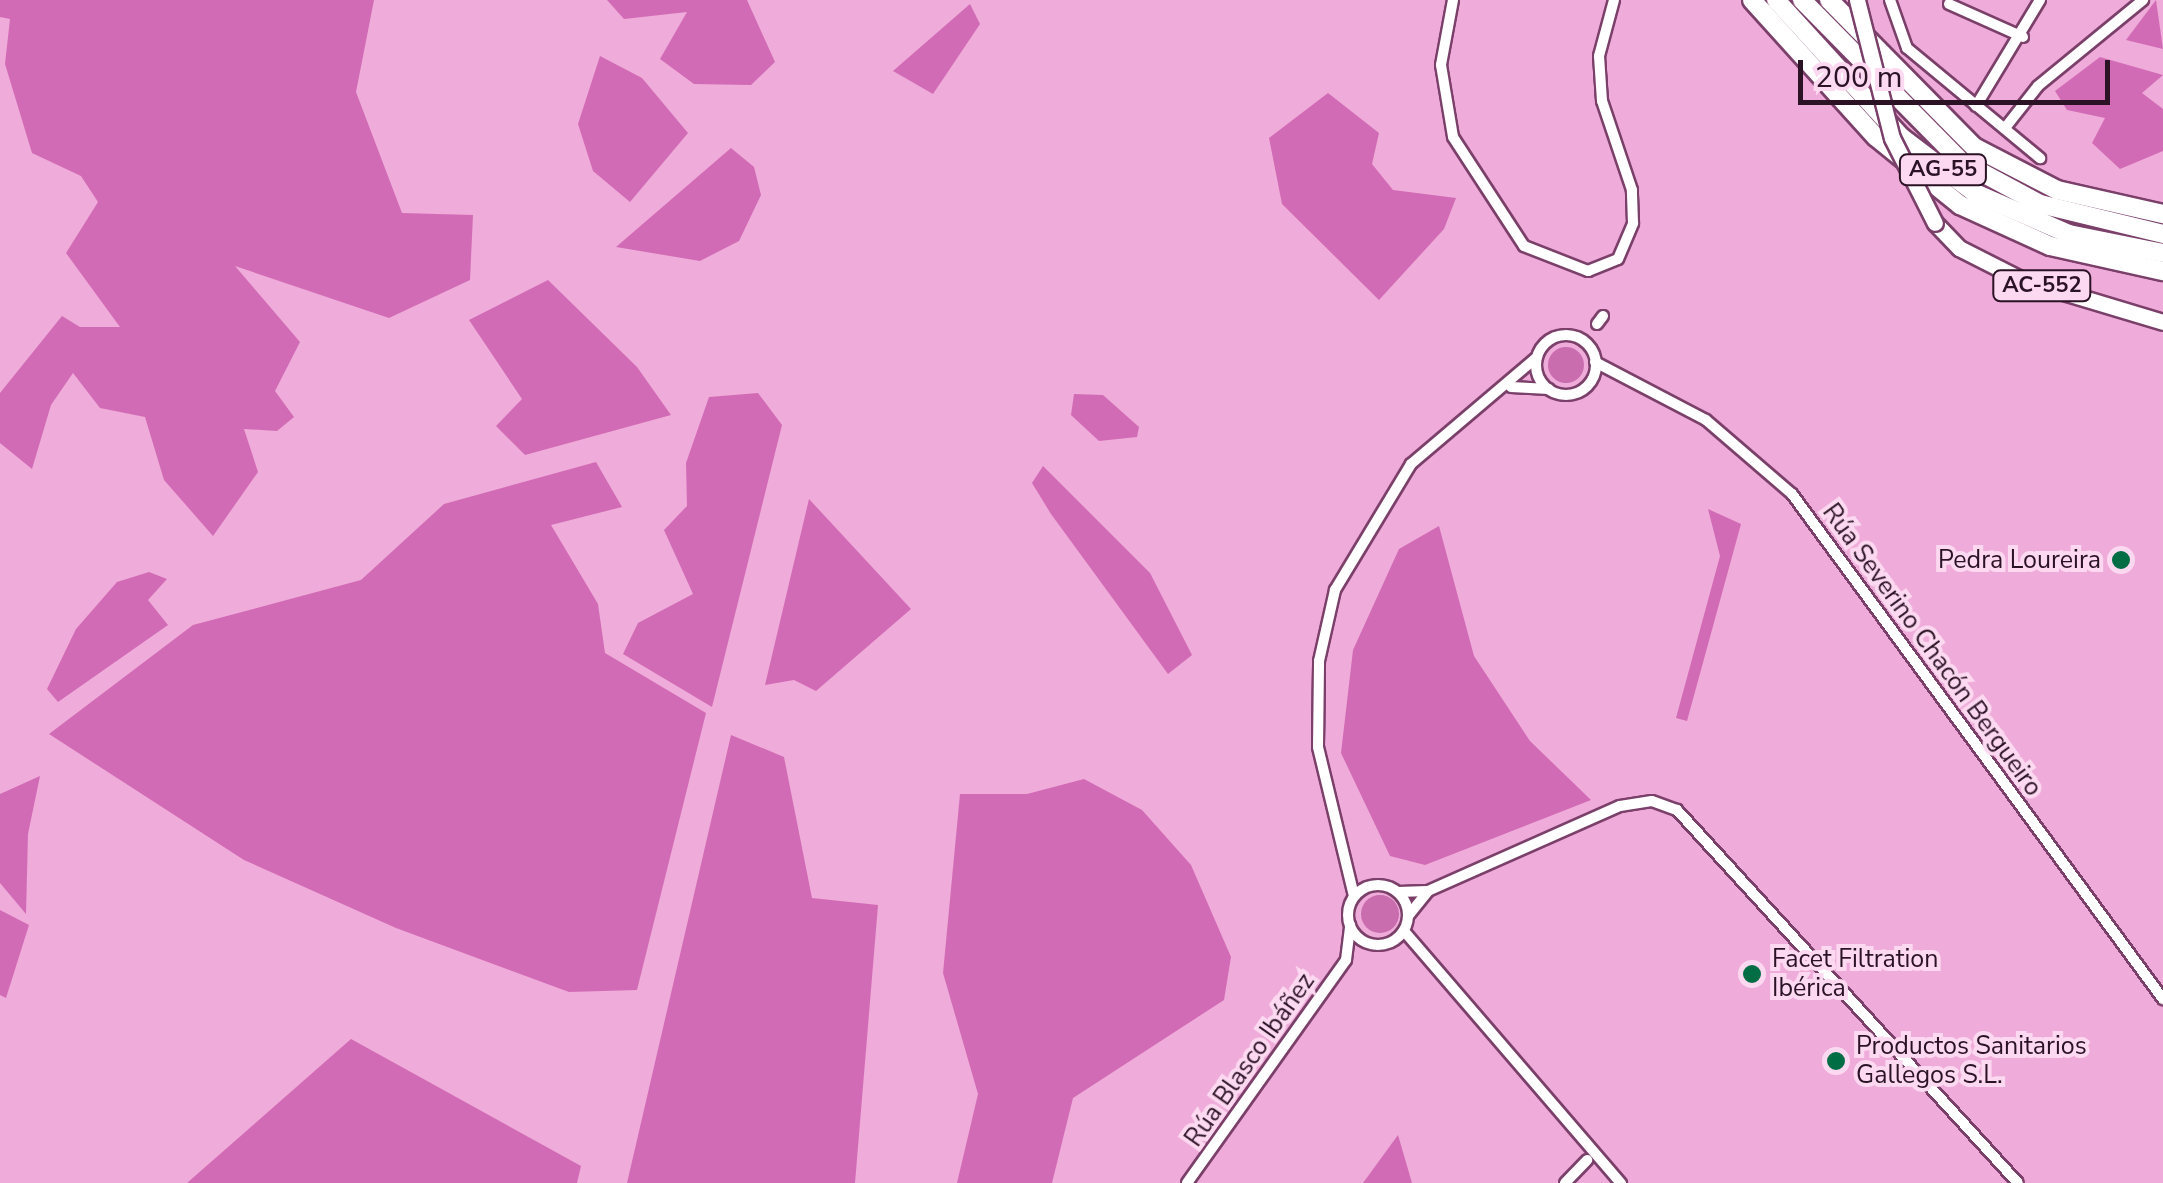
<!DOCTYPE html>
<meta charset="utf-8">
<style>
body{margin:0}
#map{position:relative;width:2163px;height:1183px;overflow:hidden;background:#efabd9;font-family:"Nunito Sans",sans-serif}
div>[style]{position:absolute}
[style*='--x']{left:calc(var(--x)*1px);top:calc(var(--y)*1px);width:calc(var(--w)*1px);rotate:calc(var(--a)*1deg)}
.green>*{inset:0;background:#c96daf}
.round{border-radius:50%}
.forest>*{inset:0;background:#d26bb5}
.roads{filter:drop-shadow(2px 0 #7b406a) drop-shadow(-2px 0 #7b406a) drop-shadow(0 2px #7b406a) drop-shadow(0 -2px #7b406a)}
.street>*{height:10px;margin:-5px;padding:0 5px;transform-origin:5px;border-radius:5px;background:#fff}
.street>.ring{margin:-5px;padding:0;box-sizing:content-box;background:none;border:10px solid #fff;border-radius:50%}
.primary>*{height:15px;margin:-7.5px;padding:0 7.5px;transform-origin:7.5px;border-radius:7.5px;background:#fff}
.highway>*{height:18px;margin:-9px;padding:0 9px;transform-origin:9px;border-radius:9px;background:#fff}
.bridges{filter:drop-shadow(2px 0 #7b406a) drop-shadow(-2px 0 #7b406a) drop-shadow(0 2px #7b406a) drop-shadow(0 -2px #7b406a)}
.primary-bridge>*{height:15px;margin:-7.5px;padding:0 7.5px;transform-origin:7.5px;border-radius:7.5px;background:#fff}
.dots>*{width:28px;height:28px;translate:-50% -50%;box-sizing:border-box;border:5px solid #fcd9f0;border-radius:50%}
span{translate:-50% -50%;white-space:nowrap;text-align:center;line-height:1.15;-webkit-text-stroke:8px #fcd9f0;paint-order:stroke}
.shield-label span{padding:2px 8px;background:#fcd9f0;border:2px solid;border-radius:8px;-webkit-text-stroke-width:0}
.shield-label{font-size:22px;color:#2b1224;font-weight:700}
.poi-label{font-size:25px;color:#2b1224}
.right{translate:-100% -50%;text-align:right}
.left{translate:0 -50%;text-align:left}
.street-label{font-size:25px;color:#2b1224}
.scale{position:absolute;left:1798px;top:60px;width:312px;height:45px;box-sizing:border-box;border:5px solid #2b1224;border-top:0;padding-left:12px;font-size:30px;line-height:35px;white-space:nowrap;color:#2b1224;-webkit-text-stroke:8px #fcd9f0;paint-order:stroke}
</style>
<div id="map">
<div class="green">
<i class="round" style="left:1548px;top:347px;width:36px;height:36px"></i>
<i class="round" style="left:1361px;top:895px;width:38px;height:38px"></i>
</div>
<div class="forest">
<i style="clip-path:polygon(0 0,374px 0,356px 92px,402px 213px,473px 215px,470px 280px,389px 318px,235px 266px,300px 342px,275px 391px,294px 417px,277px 431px,244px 429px,258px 472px,213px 536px,164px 480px,145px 417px,100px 408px,73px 373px,51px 405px,32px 469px,0 443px,0 393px,62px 316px,80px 327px,120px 327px,66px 253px,98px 202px,81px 176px,32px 153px,5px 64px,10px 19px,0 17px)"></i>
<i style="clip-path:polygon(607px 0,747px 0,775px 62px,751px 85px,694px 84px,660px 59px,687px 12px,624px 19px)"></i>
<i style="clip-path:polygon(2156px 0,2163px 49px,2126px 40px)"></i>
<i style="clip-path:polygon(970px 4px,980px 24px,933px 94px,893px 71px)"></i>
<i style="clip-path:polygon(600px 56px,642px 78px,688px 133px,630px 202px,593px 171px,578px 124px)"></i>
<i style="clip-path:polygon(2100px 57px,2163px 75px,2142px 93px,2163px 109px,2163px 151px,2120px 169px,2092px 143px,2105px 118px,2067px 110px,2055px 91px)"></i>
<i style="clip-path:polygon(1328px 93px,1379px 133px,1372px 164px,1393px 190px,1456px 198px,1444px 229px,1379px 300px,1282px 204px,1269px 138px)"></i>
<i style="clip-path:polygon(731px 148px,754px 167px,761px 195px,739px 241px,700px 261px,616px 247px)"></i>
<i style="clip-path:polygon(548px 280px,637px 367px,671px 415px,525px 455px,496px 426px,522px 399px,469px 320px)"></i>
<i style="clip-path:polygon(758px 393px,782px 425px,712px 707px,623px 654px,638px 623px,693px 594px,664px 530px,687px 506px,686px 463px,709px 397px)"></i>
<i style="clip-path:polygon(1074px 394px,1103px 395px,1139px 427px,1137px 437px,1099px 441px,1071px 415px)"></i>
<i style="clip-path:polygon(596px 462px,622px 507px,551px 525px,598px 604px,605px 653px,706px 713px,637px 990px,569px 992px,396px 928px,244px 860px,49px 734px,193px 625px,361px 580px,444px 504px)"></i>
<i style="clip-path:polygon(1043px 466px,1150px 573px,1192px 655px,1168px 674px,1051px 514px,1032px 483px)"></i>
<i style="clip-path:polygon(809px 499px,911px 609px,816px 691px,794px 680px,765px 685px)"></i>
<i style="clip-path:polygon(1708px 509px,1741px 524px,1687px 721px,1676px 718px,1720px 556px)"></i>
<i style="clip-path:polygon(1439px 526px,1474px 656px,1530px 741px,1591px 800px,1425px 865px,1390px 856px,1341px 753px,1353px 650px,1399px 549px)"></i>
<i style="clip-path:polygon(149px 572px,167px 579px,148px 600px,168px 625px,58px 702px,47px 689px,76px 629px,117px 582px)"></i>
<i style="clip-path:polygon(731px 735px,784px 757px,812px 898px,878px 905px,855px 1183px,627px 1183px)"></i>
<i style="clip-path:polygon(40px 776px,28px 834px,26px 914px,0 883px,0 794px)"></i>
<i style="clip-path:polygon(1084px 779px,1142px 810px,1191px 865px,1231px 957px,1224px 1000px,1073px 1098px,1052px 1183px,957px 1183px,978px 1094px,943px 973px,960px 794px,1027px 794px)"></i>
<i style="clip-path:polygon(0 910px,29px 925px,6px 998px,0 995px)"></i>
<i style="clip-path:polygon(351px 1039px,581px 1166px,577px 1183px,187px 1183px)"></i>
<i style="clip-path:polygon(1398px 1135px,1412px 1183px,1363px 1183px)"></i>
</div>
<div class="roads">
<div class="street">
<i style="--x:1453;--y:0;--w:66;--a:100.5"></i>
<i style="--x:1441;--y:65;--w:73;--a:80.5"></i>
<i style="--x:1453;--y:137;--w:130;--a:56.9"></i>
<i style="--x:1524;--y:246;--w:69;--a:21.3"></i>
<i style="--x:1588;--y:271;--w:32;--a:-22"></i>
<i style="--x:1618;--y:259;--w:39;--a:-67"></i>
<i style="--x:1633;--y:223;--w:33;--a:-92"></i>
<i style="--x:1632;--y:190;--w:94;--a:-108.6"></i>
<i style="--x:1602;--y:101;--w:45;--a:-93.8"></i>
<i style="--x:1599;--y:56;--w:58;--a:-75"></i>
<i style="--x:1890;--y:0;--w:51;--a:70.5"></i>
<i style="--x:1907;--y:48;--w:173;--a:39.6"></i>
<i style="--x:1949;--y:4;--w:81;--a:24"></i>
<i style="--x:1976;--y:106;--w:124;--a:-58.9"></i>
<i style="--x:2005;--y:128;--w:53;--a:-51.8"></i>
<i style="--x:2038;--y:86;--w:136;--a:-39.3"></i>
<i style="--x:1597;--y:324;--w:10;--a:-53"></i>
<i class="ring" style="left:1536px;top:335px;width:50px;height:50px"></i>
<i style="--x:1595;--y:362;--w:125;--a:27.6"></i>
<i style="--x:1706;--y:420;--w:113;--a:40.7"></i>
<i style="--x:1792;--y:494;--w:627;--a:53.7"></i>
<i style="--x:1511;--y:387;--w:38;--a:3"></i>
<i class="ring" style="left:1348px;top:885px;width:50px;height:50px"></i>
<i style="--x:1398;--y:892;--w:30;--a:-2"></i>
<i style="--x:1354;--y:896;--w:153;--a:-103.6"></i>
<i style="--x:1318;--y:747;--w:86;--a:-89.3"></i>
<i style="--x:1319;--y:661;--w:73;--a:-77.3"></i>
<i style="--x:1335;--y:590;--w:147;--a:-58.9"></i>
<i style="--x:1411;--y:464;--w:165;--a:-40.3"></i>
<i style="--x:1408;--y:916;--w:32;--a:-51"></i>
<i style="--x:1428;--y:891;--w:210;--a:-23.9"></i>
<i style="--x:1620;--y:806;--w:32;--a:-9"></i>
<i style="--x:1652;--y:801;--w:27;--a:20"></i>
<i style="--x:1677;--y:810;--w:505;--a:47.57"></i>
<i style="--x:1404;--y:931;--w:333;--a:49.3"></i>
<i style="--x:1187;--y:1183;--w:274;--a:-54.5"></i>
<i style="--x:1346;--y:960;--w:35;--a:-83"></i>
<i style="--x:1565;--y:1183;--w:32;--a:-46"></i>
</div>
<div class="primary">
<i style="--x:1935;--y:223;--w:35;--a:46"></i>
<i style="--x:1959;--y:248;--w:68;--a:26.9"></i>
<i style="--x:2020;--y:279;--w:149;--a:16.7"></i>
</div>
<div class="highway">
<i style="--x:1752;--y:0;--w:185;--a:47.9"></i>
<i style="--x:1876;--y:137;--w:108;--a:39"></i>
<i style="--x:1960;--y:205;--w:99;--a:24.5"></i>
<i style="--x:2050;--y:246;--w:116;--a:12.5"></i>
<i style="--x:1776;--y:0;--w:185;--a:47.6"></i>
<i style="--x:1901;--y:137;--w:93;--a:37.1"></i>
<i style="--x:1975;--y:193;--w:103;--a:23.6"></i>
<i style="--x:2069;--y:234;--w:96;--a:11.4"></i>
<i style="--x:1802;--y:0;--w:228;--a:45.4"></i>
<i style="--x:1962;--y:162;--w:89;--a:28.3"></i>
<i style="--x:2040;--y:204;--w:127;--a:13.7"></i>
<i style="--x:1829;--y:0;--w:206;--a:45.4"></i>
<i style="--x:1974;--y:147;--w:93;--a:27.4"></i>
<i style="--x:2057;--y:190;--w:109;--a:12.8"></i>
</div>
</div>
<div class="bridges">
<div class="primary-bridge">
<i style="--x:1857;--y:0;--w:142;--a:75.8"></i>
<i style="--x:1892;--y:138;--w:95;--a:63.2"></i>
</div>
</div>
<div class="dots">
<i style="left:2121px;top:560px;background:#016d44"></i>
<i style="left:1752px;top:974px;background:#016d44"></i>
<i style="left:1836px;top:1061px;background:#016d44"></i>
</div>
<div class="shield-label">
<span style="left:1943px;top:170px">AG-55</span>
<span style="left:2042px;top:286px">AC-552</span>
</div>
<div class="poi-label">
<span class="right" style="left:2101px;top:560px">Pedra Loureira</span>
<span class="left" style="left:1772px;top:974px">Facet Filtration<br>Ibérica</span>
<span class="left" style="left:1856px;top:1061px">Productos Sanitarios<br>Gallegos S.L.</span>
</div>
<div class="street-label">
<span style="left:1932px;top:650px;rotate:54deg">Rúa Severino Chacón Bergueiro</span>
<span style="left:1250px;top:1060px;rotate:-55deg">Rúa Blasco Ibáñez</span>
</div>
<div class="scale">200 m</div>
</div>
